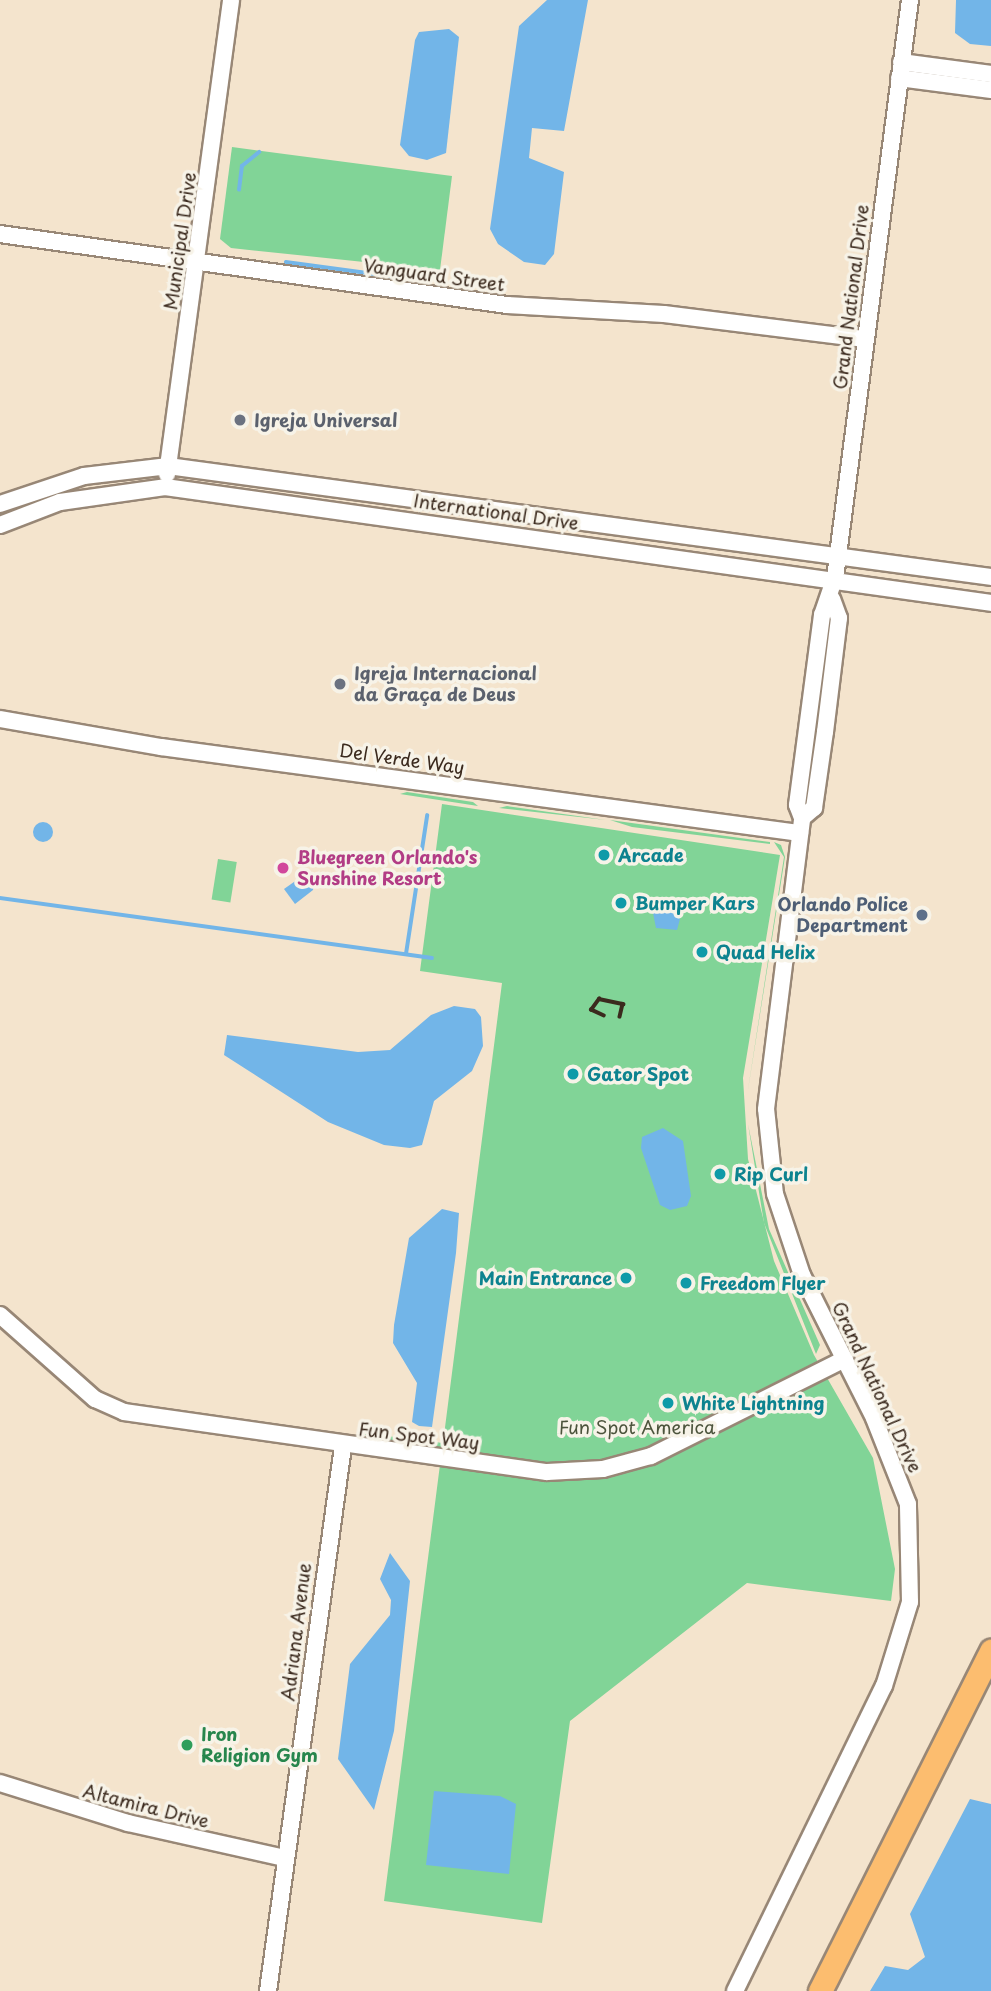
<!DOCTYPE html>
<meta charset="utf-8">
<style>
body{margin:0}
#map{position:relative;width:991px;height:1991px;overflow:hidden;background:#f4e4cd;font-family:"Playpen Sans",sans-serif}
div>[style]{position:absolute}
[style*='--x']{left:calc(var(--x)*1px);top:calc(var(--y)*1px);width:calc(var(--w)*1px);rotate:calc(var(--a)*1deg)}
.green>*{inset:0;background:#81d497;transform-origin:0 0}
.water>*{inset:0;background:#72b5e8}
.round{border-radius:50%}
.stream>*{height:3.5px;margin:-1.75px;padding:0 1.75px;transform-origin:1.75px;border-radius:1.75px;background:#72b5e8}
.roads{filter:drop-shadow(2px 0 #988776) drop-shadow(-2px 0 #988776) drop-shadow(0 2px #988776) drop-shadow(0 -2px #988776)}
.minor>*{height:16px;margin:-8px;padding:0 8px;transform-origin:8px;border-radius:8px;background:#fff}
.highway>*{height:23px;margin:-11.5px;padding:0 11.5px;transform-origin:11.5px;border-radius:11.5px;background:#fcbd6f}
.rail>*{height:3.5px;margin:-1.75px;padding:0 1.75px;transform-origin:1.75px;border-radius:1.75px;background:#3b2a1e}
.dots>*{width:19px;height:19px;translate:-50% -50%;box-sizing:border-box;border:4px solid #f7f3e8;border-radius:50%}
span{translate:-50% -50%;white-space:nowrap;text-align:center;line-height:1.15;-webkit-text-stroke:7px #f7f3e8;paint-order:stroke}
.street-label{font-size:18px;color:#3b2a1e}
.worship-label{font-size:18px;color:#5b616d;font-weight:700}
.left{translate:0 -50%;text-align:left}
.culture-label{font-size:18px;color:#0d838f;font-weight:700}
.right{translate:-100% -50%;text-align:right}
.hotel-label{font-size:18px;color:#b23c85;font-weight:700}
.service-label{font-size:18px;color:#4e5e75;font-weight:700}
.park-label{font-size:18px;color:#4c543c}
.leisure-label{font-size:18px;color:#27864d;font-weight:700}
</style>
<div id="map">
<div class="green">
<i style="clip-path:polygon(232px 147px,452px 176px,440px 270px,231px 248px,220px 239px)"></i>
<i style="clip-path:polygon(407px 792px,473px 802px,478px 806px,400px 794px)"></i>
<i style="clip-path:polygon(442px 804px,780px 855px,743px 1078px,748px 1159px,774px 1261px,814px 1355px,873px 1458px,895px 1569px,891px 1601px,747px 1583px,570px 1721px,542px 1923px,384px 1901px,442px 1449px,371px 1440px,363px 1433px,443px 1443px,502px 983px,420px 971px)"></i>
<i style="clip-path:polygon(507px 806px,606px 820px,499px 808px)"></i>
<i style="clip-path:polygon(610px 820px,770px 842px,770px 844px,632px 827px)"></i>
<i style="clip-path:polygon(774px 842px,781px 845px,785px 857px,747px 1096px,784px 857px)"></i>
<i style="left:218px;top:859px;width:19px;height:41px;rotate:9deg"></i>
<i style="clip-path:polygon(748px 1124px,769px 1229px,820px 1345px,816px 1354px,764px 1223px)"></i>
</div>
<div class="water">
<i style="clip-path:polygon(547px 0,588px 0,564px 131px,532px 128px,529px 158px,564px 172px,554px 254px,545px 265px,524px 262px,498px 244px,490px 229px,519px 26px)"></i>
<i style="clip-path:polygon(956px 0,991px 0,991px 46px,970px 44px,955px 33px)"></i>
<i style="clip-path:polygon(449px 29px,459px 37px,446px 153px,427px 160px,409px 156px,400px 145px,415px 40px,419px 32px)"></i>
<i class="round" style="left:33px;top:822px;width:20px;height:20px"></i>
<i style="clip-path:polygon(301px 877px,315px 879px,313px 890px,295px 904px,284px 889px)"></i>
<i style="clip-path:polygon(650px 898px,661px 900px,680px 919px,677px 930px,656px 928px)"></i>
<i style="clip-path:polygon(454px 1006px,475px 1009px,481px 1017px,483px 1046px,472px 1071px,434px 1101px,422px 1145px,410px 1148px,384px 1145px,328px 1122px,224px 1055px,227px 1035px,358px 1052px,390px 1050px,431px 1015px)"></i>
<i style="clip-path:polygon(663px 1128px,683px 1141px,691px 1196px,687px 1206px,670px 1210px,660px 1205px,641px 1148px,642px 1137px)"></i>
<i style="clip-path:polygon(442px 1209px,459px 1213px,456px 1253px,432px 1427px,419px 1426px,412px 1422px,417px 1383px,393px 1343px,394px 1325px,409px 1238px)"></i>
<i style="clip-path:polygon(390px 1553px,410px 1581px,394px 1731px,374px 1810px,338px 1759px,350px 1664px,390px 1615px,391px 1600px,380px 1579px)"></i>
<i style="clip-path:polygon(434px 1791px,500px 1796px,516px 1804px,509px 1874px,426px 1865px)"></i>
<i style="clip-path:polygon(970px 1799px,991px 1804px,991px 1991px,870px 1991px,885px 1966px,908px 1970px,925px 1957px,910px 1914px)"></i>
</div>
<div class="stream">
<i style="--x:239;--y:190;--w:24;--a:-83"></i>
<i style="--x:242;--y:166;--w:22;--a:-39"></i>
<i style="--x:286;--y:262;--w:119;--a:7.7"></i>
<i style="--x:0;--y:898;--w:436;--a:7.9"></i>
<i style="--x:406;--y:954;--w:140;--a:-81.3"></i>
</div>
<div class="roads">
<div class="minor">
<i style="--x:901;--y:62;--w:91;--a:7.6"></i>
<i style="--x:899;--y:78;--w:93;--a:7.4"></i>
<i style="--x:0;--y:234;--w:512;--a:7.97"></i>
<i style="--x:507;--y:305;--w:157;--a:3.3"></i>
<i style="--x:664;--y:314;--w:203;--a:7.1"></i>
<i style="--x:167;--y:474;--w:478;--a:-82.3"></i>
<i style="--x:0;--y:504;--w:89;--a:-18.4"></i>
<i style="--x:84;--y:476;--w:85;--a:-6.8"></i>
<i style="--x:168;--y:466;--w:830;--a:7.68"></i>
<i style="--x:0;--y:525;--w:64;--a:-21"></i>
<i style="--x:60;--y:502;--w:106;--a:-8.1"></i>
<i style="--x:165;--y:487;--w:834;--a:7.99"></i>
<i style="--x:0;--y:719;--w:163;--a:9.9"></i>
<i style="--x:161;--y:747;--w:645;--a:7.67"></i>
<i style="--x:802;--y:818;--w:16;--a:-40"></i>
<i style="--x:814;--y:808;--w:77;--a:-81.8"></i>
<i style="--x:825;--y:732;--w:115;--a:-83"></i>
<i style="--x:839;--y:618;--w:20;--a:-110"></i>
<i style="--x:0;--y:1315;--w:127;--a:41.5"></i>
<i style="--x:95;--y:1399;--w:32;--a:24"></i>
<i style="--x:124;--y:1412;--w:427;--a:8.1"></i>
<i style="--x:547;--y:1472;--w:56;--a:-3.1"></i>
<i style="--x:603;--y:1469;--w:50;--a:-15.2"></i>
<i style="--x:651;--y:1456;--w:217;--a:-26.6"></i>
<i style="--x:0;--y:1783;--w:134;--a:17.4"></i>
<i style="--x:128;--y:1823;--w:161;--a:12.6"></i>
<i style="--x:268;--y:1991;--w:550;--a:-82.16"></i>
<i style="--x:735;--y:1991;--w:339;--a:-64"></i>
<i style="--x:884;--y:1686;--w:88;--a:-72.8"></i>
<i style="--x:910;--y:1602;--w:98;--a:-91.2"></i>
<i style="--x:908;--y:1504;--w:92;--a:-111.6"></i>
<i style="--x:874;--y:1418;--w:160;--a:-116.7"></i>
<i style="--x:802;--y:1275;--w:85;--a:-108.4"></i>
<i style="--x:775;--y:1194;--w:85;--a:-96"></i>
<i style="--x:766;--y:1109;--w:293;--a:-82.9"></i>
<i style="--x:802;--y:818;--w:14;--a:-111"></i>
<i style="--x:797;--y:805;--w:192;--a:-82.5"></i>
<i style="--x:822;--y:615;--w:39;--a:-71"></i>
<i style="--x:835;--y:578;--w:583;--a:-82.61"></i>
</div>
<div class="highway">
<i style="--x:820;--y:1991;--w:381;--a:-63.3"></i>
</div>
</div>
<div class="rail">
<i style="--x:604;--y:1016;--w:14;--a:-155"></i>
<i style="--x:591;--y:1010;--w:14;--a:-54"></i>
<i style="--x:599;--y:999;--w:25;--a:12"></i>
<i style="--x:623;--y:1004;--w:13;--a:103"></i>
</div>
<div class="dots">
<i style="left:240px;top:420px;background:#6b7280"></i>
<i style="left:340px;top:684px;background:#6b7280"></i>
<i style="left:604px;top:855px;background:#0f9aa8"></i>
<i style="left:283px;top:868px;background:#d1479c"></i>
<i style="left:621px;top:903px;background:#0f9aa8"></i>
<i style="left:922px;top:915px;background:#5c6f8a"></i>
<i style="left:702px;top:952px;background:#0f9aa8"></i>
<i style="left:573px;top:1074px;background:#0f9aa8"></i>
<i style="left:720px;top:1174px;background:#0f9aa8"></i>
<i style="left:626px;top:1278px;background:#0f9aa8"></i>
<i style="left:686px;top:1283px;background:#0f9aa8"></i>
<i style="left:668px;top:1403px;background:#0f9aa8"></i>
<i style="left:187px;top:1745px;background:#2e9e5b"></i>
</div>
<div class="street-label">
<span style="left:180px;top:241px;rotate:-82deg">Municipal Drive</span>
<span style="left:434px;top:275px;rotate:8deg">Vanguard Street</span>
<span style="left:851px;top:297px;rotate:-83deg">Grand National Drive</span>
<span style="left:496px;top:512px;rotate:8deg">International Drive</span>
<span style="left:402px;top:759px;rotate:8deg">Del Verde Way</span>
<span style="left:877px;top:1387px;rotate:65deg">Grand National Drive</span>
<span style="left:419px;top:1436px;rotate:7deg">Fun Spot Way</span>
<span style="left:296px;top:1632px;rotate:-83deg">Adriana Avenue</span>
<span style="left:146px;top:1806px;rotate:14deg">Altamira Drive</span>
</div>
<div class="worship-label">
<span class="left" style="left:254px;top:420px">Igreja Universal</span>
<span class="left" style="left:354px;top:684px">Igreja Internacional<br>da Graça de Deus</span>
</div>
<div class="culture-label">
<span class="left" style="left:618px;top:855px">Arcade</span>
<span class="left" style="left:635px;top:903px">Bumper Kars</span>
<span class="left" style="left:716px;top:952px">Quad Helix</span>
<span class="left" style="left:587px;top:1074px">Gator Spot</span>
<span class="left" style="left:734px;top:1174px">Rip Curl</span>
<span class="right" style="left:612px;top:1278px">Main Entrance</span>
<span class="left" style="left:700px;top:1283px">Freedom Flyer</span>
<span class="left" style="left:682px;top:1403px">White Lightning</span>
</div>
<div class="hotel-label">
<span class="left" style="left:297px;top:868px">Bluegreen Orlando's<br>Sunshine Resort</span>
</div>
<div class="service-label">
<span class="right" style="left:908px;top:915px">Orlando Police<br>Department</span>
</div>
<div class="park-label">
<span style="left:637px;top:1427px">Fun Spot America</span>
</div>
<div class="leisure-label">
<span class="left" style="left:201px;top:1745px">Iron<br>Religion Gym</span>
</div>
</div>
